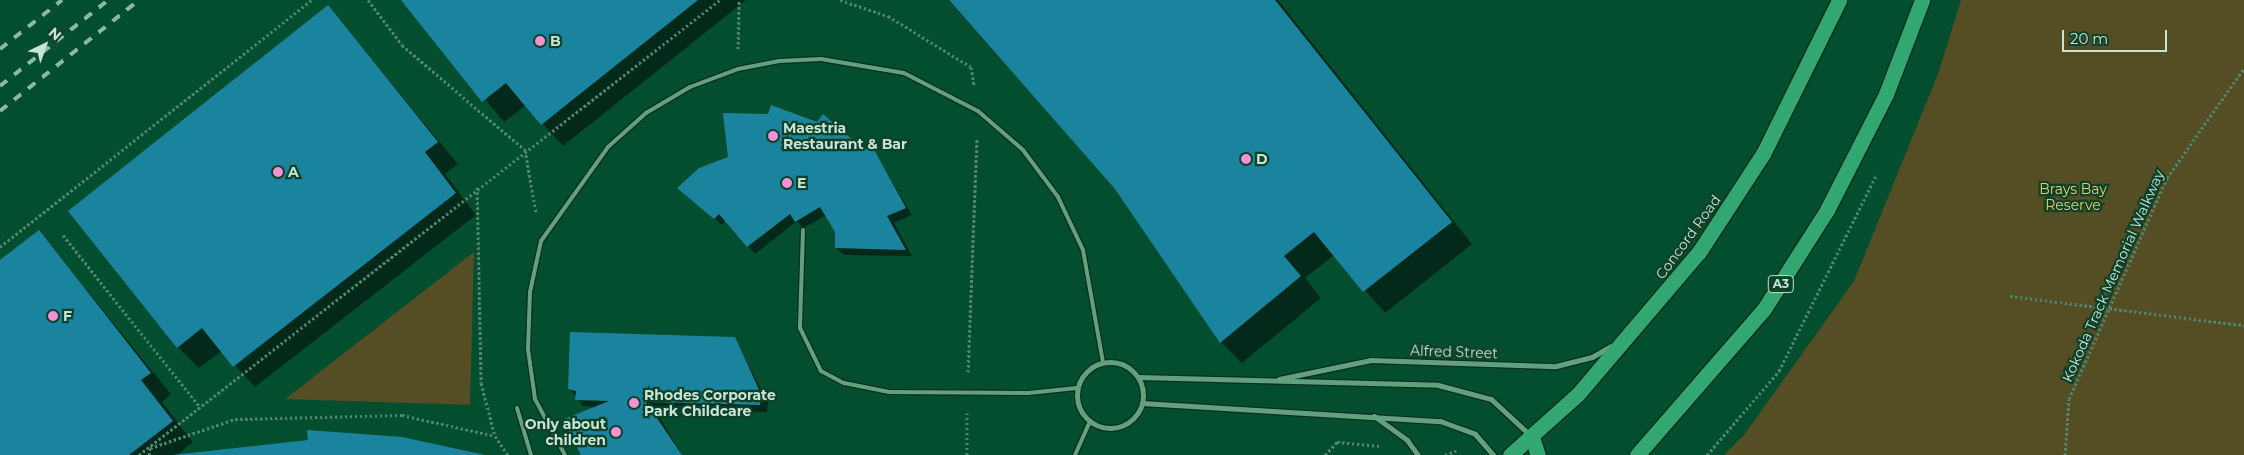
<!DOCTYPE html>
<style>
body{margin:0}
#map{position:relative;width:2244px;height:455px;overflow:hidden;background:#044e30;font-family:Montserrat,sans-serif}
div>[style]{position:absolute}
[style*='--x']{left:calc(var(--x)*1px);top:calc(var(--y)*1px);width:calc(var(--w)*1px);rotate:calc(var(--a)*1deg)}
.green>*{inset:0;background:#554d23}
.shadow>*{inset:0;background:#0007}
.building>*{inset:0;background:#1a849e}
.path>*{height:3px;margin-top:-1.5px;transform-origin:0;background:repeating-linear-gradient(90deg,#4d876e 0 2.5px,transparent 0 5px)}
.roads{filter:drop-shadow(1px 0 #0d2f1e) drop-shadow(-1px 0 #0d2f1e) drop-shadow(0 1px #0d2f1e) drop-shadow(0 -1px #0d2f1e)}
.lane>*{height:4px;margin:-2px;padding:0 2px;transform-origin:2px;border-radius:2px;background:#62a17f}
.street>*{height:5px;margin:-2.5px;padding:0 2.5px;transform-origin:2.5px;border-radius:2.5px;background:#62a17f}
.street>.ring{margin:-2.5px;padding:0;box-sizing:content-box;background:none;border:5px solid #62a17f;border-radius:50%}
.highway>*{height:15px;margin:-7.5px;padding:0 7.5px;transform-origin:7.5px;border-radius:7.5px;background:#33a772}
.rail>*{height:4px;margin-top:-2px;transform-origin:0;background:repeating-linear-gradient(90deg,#8cb9a3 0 9px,transparent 0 18px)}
.dots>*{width:14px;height:14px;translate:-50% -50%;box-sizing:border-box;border:2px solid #0e402a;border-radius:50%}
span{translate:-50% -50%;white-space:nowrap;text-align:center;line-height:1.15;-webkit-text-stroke:4.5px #0e402a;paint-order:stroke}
.shield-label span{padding:1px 4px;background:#0e402a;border:1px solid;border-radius:4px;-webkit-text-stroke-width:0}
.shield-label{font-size:12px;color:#c6e6d3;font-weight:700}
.poi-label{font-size:14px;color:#c6e6d3;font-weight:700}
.left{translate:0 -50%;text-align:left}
.right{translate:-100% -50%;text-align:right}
.park-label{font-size:14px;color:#e3d068}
.street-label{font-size:14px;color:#c6e6d3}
.north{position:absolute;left:20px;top:20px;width:50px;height:50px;-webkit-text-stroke:4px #0e402a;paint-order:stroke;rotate:42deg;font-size:14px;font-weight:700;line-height:20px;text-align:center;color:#c6e6d3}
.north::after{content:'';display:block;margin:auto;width:18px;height:22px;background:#c6e6d3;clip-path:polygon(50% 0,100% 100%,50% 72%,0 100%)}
.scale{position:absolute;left:2062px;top:30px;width:105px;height:22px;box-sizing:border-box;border:2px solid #c6e6d3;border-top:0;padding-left:6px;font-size:15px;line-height:18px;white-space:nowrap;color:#c6e6d3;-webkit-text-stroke:4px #0e402a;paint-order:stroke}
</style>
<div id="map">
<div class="green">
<i style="clip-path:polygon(1961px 0,2244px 0,2244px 455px,1724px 455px,1744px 435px,1854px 281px,1938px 74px)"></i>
<i style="clip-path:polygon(474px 252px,470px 405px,285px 399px)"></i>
</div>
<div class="shadow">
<i style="clip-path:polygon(402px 0,746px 0,563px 146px,526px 105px,504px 122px)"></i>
<i style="clip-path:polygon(948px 0,1278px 0,1472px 244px,1385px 313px,1334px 255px,1305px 278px,1321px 298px,1242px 363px,1221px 342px,1116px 188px)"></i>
<i style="clip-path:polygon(328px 7px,458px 164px,445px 174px,476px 215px,255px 387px,222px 351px,199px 368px,178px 347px)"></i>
<i style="clip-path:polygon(871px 146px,912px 215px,894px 223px,912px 256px,844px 255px,836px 248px,837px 231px,827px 215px,803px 228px,797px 221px,755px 254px,726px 220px,722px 225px,678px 188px,864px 152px)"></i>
<i style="clip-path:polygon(39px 232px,171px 394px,162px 402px,193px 442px,177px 455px,0 455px,0 262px)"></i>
<i style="clip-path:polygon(734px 338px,768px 402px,767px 412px,655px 409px,682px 455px,582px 455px,597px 407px,583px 406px,570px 389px)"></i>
</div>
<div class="building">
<i style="clip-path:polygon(401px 0,698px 0,541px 125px,506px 83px,482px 102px)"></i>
<i style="clip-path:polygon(949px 0,1275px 0,1452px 222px,1363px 292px,1314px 232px,1284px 256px,1301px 276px,1220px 343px,1115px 189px)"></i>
<i style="clip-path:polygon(328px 5px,438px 142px,425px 152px,456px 193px,233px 367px,202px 328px,177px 348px,68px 211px)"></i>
<i style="clip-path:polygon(771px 105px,817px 122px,823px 114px,864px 150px,871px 144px,906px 208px,887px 216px,906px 250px,835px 248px,835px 232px,820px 207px,795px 222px,790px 214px,747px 247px,719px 214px,714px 219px,677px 188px,699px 168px,728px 157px,723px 113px,768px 114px)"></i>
<i style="clip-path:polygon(39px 230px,151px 373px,141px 380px,173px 421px,129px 455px,0 455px,0 260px)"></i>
<i style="clip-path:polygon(570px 332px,735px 337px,761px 394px,760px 405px,646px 402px,682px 455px,581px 455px,562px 420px,609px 401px,575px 400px,576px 391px,568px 389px)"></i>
<i style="clip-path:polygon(307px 430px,402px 437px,485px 455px,172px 455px,308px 440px)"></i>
</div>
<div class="path">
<i style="--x:368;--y:0;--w:56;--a:52.9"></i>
<i style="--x:402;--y:45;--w:162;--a:40.5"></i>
<i style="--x:525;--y:150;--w:64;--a:80.1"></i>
<i style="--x:840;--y:0;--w:51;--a:18.4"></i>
<i style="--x:888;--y:16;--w:97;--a:31.6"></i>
<i style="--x:971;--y:67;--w:18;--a:81"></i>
<i style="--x:738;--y:49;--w:49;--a:-88.8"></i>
<i style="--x:477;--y:187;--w:196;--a:88.8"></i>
<i style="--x:481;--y:383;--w:55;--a:75.2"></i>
<i style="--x:495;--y:436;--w:23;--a:56"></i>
<i style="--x:63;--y:235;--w:220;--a:51.5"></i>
<i style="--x:0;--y:247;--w:398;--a:-38.4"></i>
<i style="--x:2010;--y:296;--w:236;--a:7.1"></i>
<i style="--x:968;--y:372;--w:234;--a:-87.8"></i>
<i style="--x:139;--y:455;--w:738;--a:-38.07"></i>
<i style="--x:149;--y:455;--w:7;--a:-82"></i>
<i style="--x:150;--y:448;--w:90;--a:-18.8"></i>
<i style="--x:235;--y:419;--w:167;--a:-1.4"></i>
<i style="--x:402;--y:415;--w:95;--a:12.7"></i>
<i style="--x:967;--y:455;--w:42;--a:-90"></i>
<i style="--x:1325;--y:455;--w:18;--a:-47"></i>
<i style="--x:1337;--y:442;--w:42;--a:5.4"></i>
<i style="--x:1445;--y:455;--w:12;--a:-20"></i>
<i style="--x:1707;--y:455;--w:111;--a:-49.4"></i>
<i style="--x:1779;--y:371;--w:220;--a:-63.6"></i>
<i style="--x:2065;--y:455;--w:56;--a:-85.9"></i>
<i style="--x:2069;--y:399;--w:242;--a:-66.1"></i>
<i style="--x:2167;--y:178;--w:134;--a:-55"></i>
</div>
<div class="roads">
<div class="lane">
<i style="--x:803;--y:230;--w:98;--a:91.8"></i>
<i style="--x:800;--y:328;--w:48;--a:64"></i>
<i style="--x:821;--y:371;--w:26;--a:28"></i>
<i style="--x:844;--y:383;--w:46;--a:11.3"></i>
<i style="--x:889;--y:392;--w:139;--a:0.4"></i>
<i style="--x:1028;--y:393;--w:49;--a:-5.8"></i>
<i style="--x:517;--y:408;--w:49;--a:73.4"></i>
<i style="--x:565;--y:455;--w:64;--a:-118.2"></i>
<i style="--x:535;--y:399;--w:50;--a:-98"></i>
<i style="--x:528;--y:349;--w:57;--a:-88"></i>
<i style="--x:530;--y:292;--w:52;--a:-77.8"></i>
<i style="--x:541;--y:241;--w:115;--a:-54.5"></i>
<i style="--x:608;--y:147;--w:51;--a:-41.8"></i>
<i style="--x:646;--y:113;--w:51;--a:-30.6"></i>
<i style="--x:690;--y:87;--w:51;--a:-20.6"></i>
<i style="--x:738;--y:69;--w:42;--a:-11"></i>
<i style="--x:779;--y:61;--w:42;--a:-2.7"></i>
<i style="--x:821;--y:59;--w:84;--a:9.6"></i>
<i style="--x:904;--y:73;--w:83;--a:27.2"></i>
<i style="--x:978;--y:111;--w:60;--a:40.9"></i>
<i style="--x:1023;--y:150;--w:59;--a:53.3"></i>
<i style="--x:1058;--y:197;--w:59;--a:64.7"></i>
<i style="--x:1083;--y:250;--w:114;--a:79.9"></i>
<i style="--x:1075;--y:455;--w:37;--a:-66"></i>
</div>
<div class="street">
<i class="ring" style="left:1077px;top:362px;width:61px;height:61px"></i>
<i style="--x:1138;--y:377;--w:300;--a:1.5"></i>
<i style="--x:1438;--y:385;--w:55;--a:14.8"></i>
<i style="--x:1491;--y:399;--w:54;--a:42.8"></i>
<i style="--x:1279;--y:379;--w:94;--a:-11.7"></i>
<i style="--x:1371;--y:360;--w:185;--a:1.9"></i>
<i style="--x:1556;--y:366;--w:37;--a:-14"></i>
<i style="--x:1592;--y:357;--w:22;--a:-30"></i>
<i style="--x:1142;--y:403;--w:299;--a:3.5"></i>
<i style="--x:1440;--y:421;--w:37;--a:20"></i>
<i style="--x:1475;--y:434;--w:28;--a:49"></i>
<i style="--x:1374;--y:416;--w:41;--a:36"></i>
<i style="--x:1407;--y:440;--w:19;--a:54"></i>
</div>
<div class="highway">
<i style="--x:1532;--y:437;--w:19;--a:72"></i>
<i style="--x:1510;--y:455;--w:91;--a:-41.9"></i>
<i style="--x:1578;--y:394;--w:187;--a:-49.6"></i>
<i style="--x:1699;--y:252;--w:117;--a:-56.9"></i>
<i style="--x:1763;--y:154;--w:172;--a:-63.7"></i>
<i style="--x:1637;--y:455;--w:194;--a:-49"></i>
<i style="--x:1764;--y:309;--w:117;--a:-57.5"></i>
<i style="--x:1827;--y:210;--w:130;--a:-63"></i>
<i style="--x:1886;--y:94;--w:101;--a:-69"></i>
</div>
</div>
<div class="rail">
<i style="--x:0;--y:49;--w:79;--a:-38.3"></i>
<i style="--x:0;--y:86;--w:138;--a:-38.5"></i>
<i style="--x:0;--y:111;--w:178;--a:-38.6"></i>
</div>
<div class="dots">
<i style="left:540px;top:41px;background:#f391d5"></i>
<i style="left:773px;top:136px;background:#f391d5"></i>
<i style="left:1246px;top:159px;background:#f391d5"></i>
<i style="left:278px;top:172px;background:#f391d5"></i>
<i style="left:787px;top:183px;background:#f391d5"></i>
<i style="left:53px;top:316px;background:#f391d5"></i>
<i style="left:634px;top:403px;background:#f391d5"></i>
<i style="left:616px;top:432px;background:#f391d5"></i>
</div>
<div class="shield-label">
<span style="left:1781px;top:284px">A3</span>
</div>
<div class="poi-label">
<span class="left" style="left:550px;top:41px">B</span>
<span class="left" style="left:783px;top:136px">Maestria<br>Restaurant &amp; Bar</span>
<span class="left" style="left:1256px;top:159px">D</span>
<span class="left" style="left:288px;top:172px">A</span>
<span class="left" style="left:797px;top:183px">E</span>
<span class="left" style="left:63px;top:316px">F</span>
<span class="left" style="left:644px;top:403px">Rhodes Corporate<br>Park Childcare</span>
<span class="right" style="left:606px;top:432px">Only about<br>children</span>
</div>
<div class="park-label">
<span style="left:2073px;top:197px">Brays Bay<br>Reserve</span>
</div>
<div class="street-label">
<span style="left:1688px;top:237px;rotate:-54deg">Concord Road</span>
<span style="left:2113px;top:276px;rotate:-66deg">Kokoda Track Memorial Walkway</span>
<span style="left:1454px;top:352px;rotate:2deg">Alfred Street</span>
</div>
<div class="north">N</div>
<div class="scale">20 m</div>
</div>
